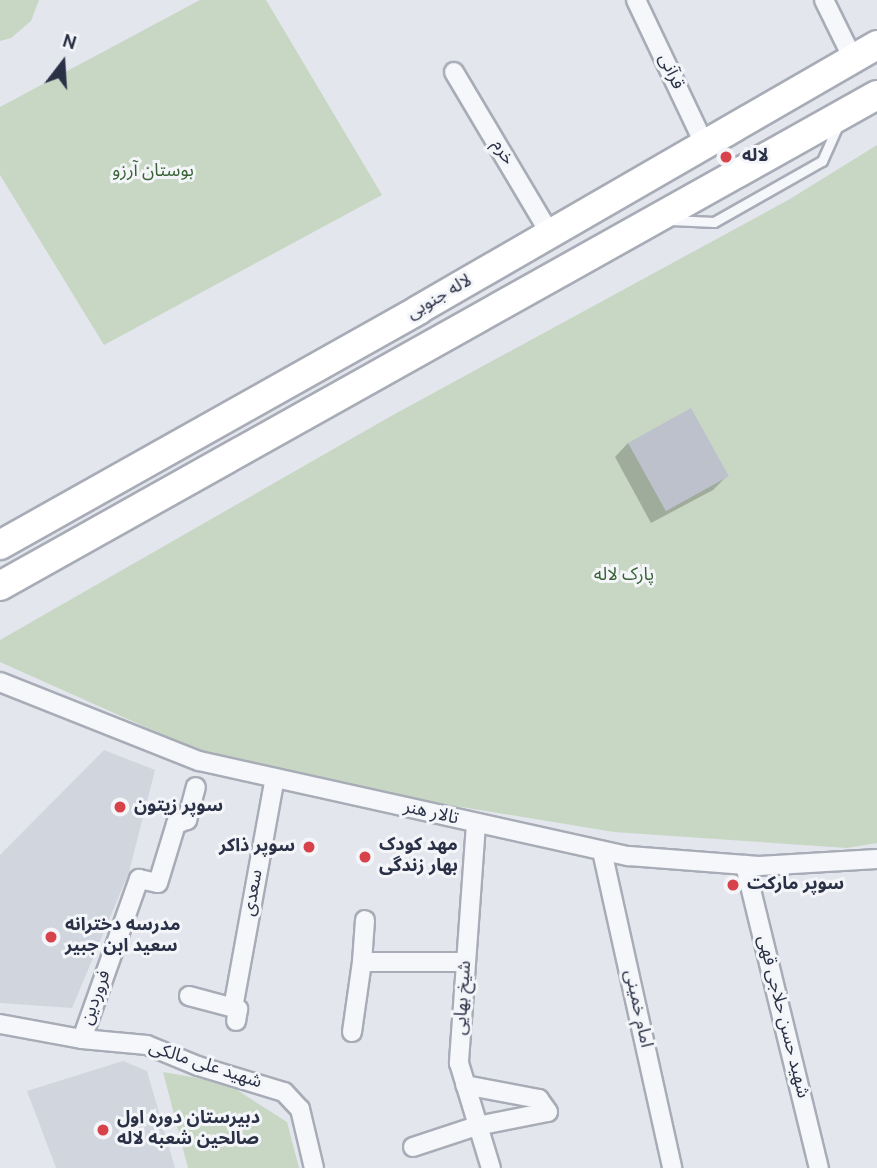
<!DOCTYPE html>
<meta charset="utf-8">
<style>
body{margin:0}
#map{position:relative;width:877px;height:1168px;overflow:hidden;background:#e3e6ec;font-family:Overpass,"Noto Sans Arabic",sans-serif}
div>[style]{position:absolute}
[style*='--x']{left:calc(var(--x)*1px);top:calc(var(--y)*1px);width:calc(var(--w)*1px);rotate:calc(var(--a)*1deg)}
.built>*{inset:0;background:#d1d5de}
.green>*{inset:0;background:#c7d7c4}
.shadow>*{inset:0;background:#0003}
.building>*{inset:0;background:#bdc1cc;transform-origin:0 0}
.roads{filter:drop-shadow(2px 0 #a8acb7) drop-shadow(-2px 0 #a8acb7) drop-shadow(0 2px #a8acb7) drop-shadow(0 -2px #a8acb7)}
.service>*{height:9px;margin:-4.5px;padding:0 4.5px;transform-origin:4.5px;border-radius:4.5px;background:#f6f7fa}
.minor>*{height:18px;margin:-9px;padding:0 9px;transform-origin:9px;border-radius:9px;background:#f6f7fa}
.primary>*{height:28px;margin:-14px;padding:0 14px;transform-origin:14px;border-radius:14px;background:#fff}
.dots>*{width:19px;height:19px;translate:-50% -50%;box-sizing:border-box;border:4px solid #f3f5f9;border-radius:50%}
span{translate:-50% -50%;white-space:nowrap;text-align:center;line-height:1.15;-webkit-text-stroke:6px #f3f5f9;paint-order:stroke}
.street-label{font-size:18px;color:#2a3146}
.poi-label{font-size:18px;color:#2a3146;font-weight:700}
.left{translate:0 -50%;text-align:left}
.right{translate:-100% -50%;text-align:right}
.park-label{font-size:18px;color:#3a6236}
.north{position:absolute;left:28px;top:28px;width:70px;height:70px;-webkit-text-stroke:5px #f3f5f9;paint-order:stroke;rotate:17deg;font-size:19px;font-weight:700;line-height:28px;text-align:center;color:#2a3146}
.north::after{content:'';display:block;margin:auto;width:24px;height:32px;background:#2a3146;clip-path:polygon(50% 0,100% 100%,50% 72%,0 100%)}
</style>
<div id="map">
<div class="built">
<i style="clip-path:polygon(104px 750px,155px 770px,129px 872px,72px 1008px,0 1003px,0 855px)"></i>
<i style="clip-path:polygon(123px 1061px,147px 1071px,175px 1168px,56px 1168px,27px 1091px)"></i>
</div>
<div class="green">
<i style="clip-path:polygon(0 0,39px 0,31px 21px,11px 38px,0 41px)"></i>
<i style="clip-path:polygon(200px 0,266px 0,382px 195px,104px 345px,0 175px,0 107px)"></i>
<i style="clip-path:polygon(877px 145px,877px 843px,847px 848px,614px 832px,419px 800px,199px 751px,0 662px,0 640px,393px 415px,790px 199px)"></i>
<i style="clip-path:polygon(163px 1072px,226px 1083px,287px 1122px,299px 1168px,188px 1168px)"></i>
</div>
<div class="shadow">
<i style="clip-path:polygon(628px 443px,727px 476px,713px 490px,651px 523px,615px 457px)"></i>
</div>
<div class="building">
<i style="left:691px;top:408px;width:78px;height:72px;rotate:61deg"></i>
</div>
<div class="roads">
<div class="service">
<i style="--x:671;--y:220;--w:43;--a:2.7"></i>
<i style="--x:714;--y:222;--w:124;--a:-29.5"></i>
<i style="--x:822;--y:161;--w:39;--a:-66"></i>
</div>
<div class="minor">
<i style="--x:636;--y:0;--w:161;--a:64.6"></i>
<i style="--x:824;--y:0;--w:66;--a:63.8"></i>
<i style="--x:454;--y:72;--w:188;--a:59.3"></i>
<i style="--x:0;--y:682;--w:214;--a:21.7"></i>
<i style="--x:199;--y:761;--w:440;--a:12.5"></i>
<i style="--x:629;--y:856;--w:130;--a:4.4"></i>
<i style="--x:759;--y:866;--w:118;--a:-3.4"></i>
<i style="--x:476;--y:824;--w:240;--a:94.1"></i>
<i style="--x:459;--y:1063;--w:110;--a:73.1"></i>
<i style="--x:602;--y:851;--w:325;--a:77.5"></i>
<i style="--x:745;--y:865;--w:312;--a:76.3"></i>
<i style="--x:362;--y:962;--w:104;--a:0"></i>
<i style="--x:189;--y:996;--w:51;--a:14.9"></i>
<i style="--x:238;--y:1009;--w:12;--a:99"></i>
<i style="--x:233;--y:1008;--w:234;--a:-79.7"></i>
<i style="--x:0;--y:1024;--w:83;--a:10.4"></i>
<i style="--x:82;--y:1039;--w:65;--a:5.3"></i>
<i style="--x:147;--y:1045;--w:55;--a:22.4"></i>
<i style="--x:198;--y:1066;--w:90;--a:16.8"></i>
<i style="--x:284;--y:1092;--w:23;--a:47"></i>
<i style="--x:300;--y:1109;--w:61;--a:76.7"></i>
<i style="--x:352;--y:1032;--w:71;--a:-81.9"></i>
<i style="--x:362;--y:962;--w:42;--a:-85.9"></i>
<i style="--x:82;--y:1039;--w:170;--a:-70.4"></i>
<i style="--x:139;--y:879;--w:19;--a:12"></i>
<i style="--x:158;--y:883;--w:62;--a:-73"></i>
<i style="--x:176;--y:824;--w:12;--a:-20"></i>
<i style="--x:187;--y:820;--w:34;--a:-75"></i>
<i style="--x:413;--y:1147;--w:67;--a:-18.2"></i>
<i style="--x:477;--y:1126;--w:72;--a:-11.2"></i>
<i style="--x:548;--y:1112;--w:16;--a:-125"></i>
<i style="--x:539;--y:1099;--w:75;--a:-169.3"></i>
</div>
<div class="primary">
<i style="--x:0;--y:545;--w:480;--a:-29.3"></i>
<i style="--x:418;--y:310;--w:530;--a:-30"></i>
<i style="--x:0;--y:586;--w:1005;--a:-29.24"></i>
</div>
</div>
<div class="dots">
<i style="left:726px;top:157px;background:#d7424b"></i>
<i style="left:120px;top:807px;background:#d7424b"></i>
<i style="left:309px;top:847px;background:#d7424b"></i>
<i style="left:365px;top:857px;background:#d7424b"></i>
<i style="left:733px;top:885px;background:#d7424b"></i>
<i style="left:51px;top:937px;background:#d7424b"></i>
<i style="left:103px;top:1130px;background:#d7424b"></i>
</div>
<div class="street-label">
<span style="left:670px;top:72px;rotate:65deg">قرآنی</span>
<span style="left:502px;top:153px;rotate:59deg">خرم</span>
<span style="left:440px;top:298px;rotate:-30deg">لاله جنوبی</span>
<span style="left:431px;top:814px;rotate:13deg">تالار هنر</span>
<span style="left:254px;top:893px;rotate:-80deg">سعدی</span>
<span style="left:97px;top:998px;rotate:-70deg">فروردین</span>
<span style="left:464px;top:998px;rotate:-86deg">شیخ بهایی</span>
<span style="left:637px;top:1009px;rotate:78deg">امام خمینی</span>
<span style="left:782px;top:1017px;rotate:76deg">شهید حسن حلاجی قهی</span>
<span style="left:205px;top:1066px;rotate:18deg">شهید علی مالکی</span>
</div>
<div class="poi-label">
<span class="left" style="left:742px;top:157px">لاله</span>
<span class="left" style="left:134px;top:807px">سوپر زیتون</span>
<span class="right" style="left:295px;top:847px">سوپر ذاکر</span>
<span class="left" style="left:379px;top:857px">مهد کودک<br>بهار زندگی</span>
<span class="left" style="left:747px;top:885px">سوپر مارکت</span>
<span class="left" style="left:65px;top:937px">مدرسه دخترانه<br>سعید ابن جبیر</span>
<span class="left" style="left:117px;top:1130px">دبیرستان دوره اول<br>صالحین شعبه لاله</span>
</div>
<div class="park-label">
<span style="left:153px;top:172px">بوستان آرزو</span>
<span style="left:624px;top:576px">پارک لاله</span>
</div>
<div class="north">N</div>
</div>
